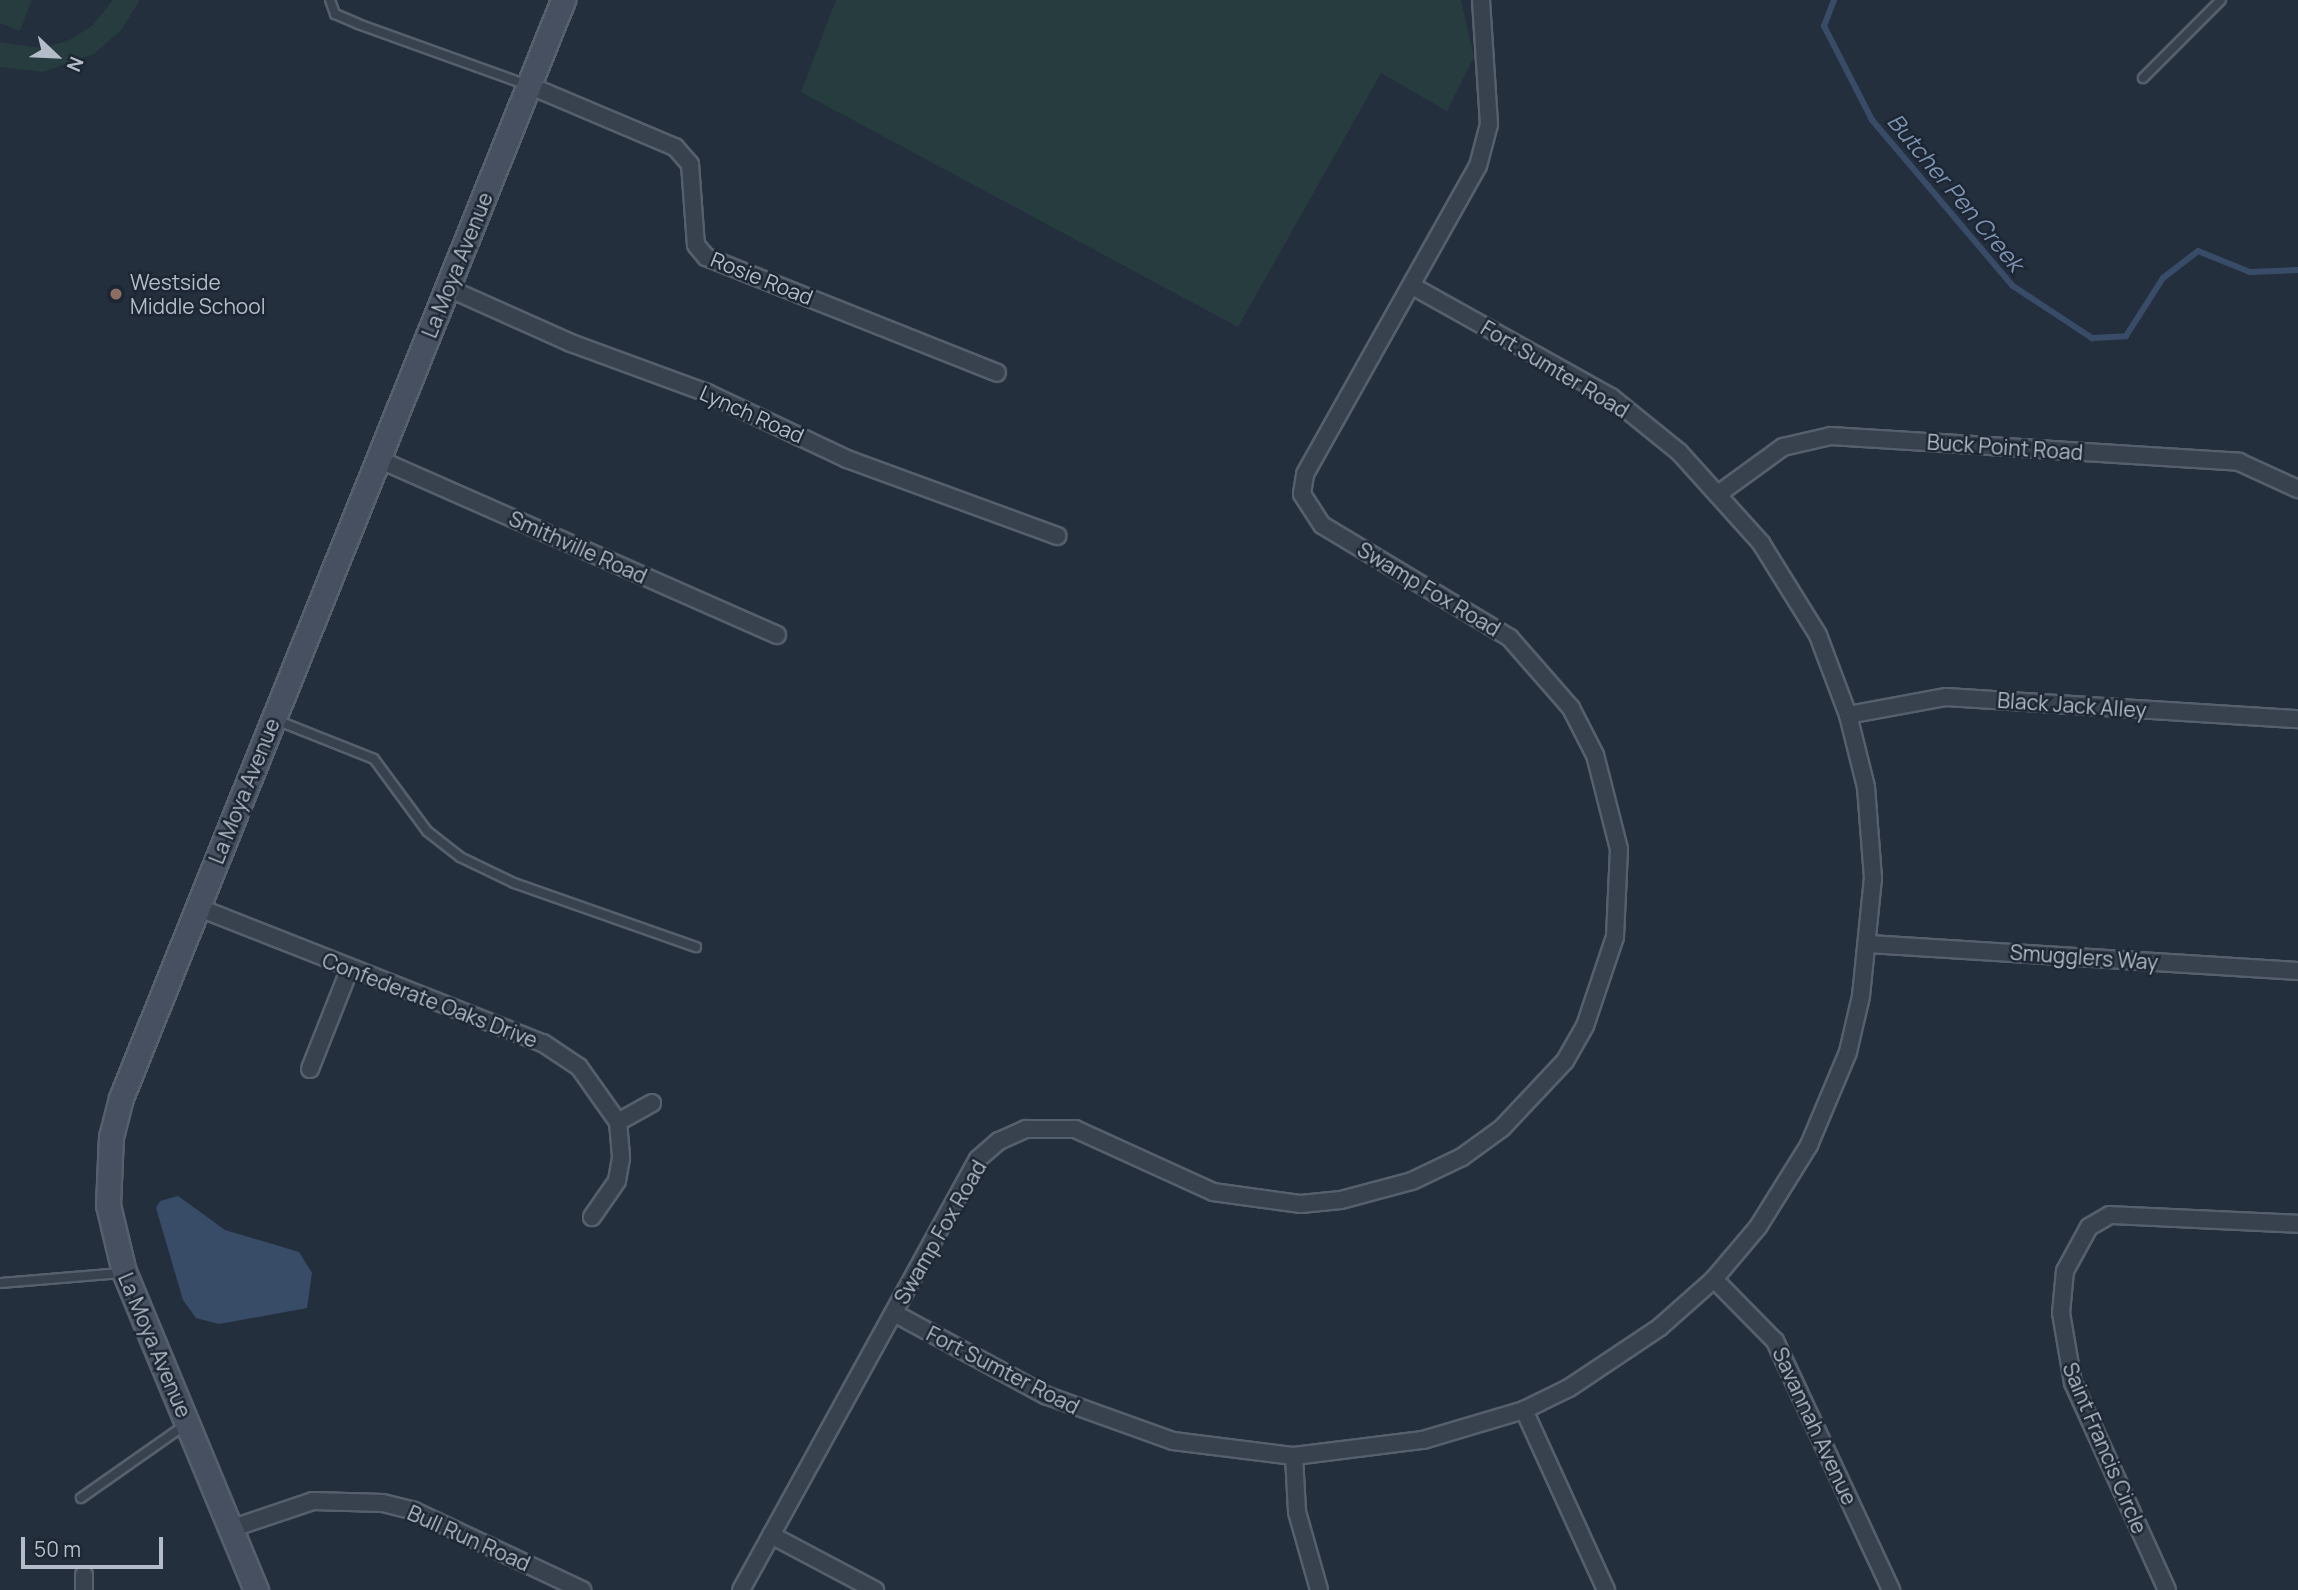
<!DOCTYPE html>
<style>
body{margin:0}
#map{position:relative;width:2298px;height:1590px;overflow:hidden;background:#242f3e;font-family:Manrope,sans-serif}
div>[style]{position:absolute}
[style*='--x']{left:calc(var(--x)*1px);top:calc(var(--y)*1px);width:calc(var(--w)*1px);rotate:calc(var(--a)*1deg)}
.green>*{inset:0;background:#263c3f}
.water>*{inset:0;background:#394c67}
.stream>*{height:6px;margin:-3px;padding:0 3px;transform-origin:3px;border-radius:3px;background:#394c67}
.roads{filter:drop-shadow(2px 0 #565f6c) drop-shadow(-2px 0 #565f6c) drop-shadow(0 2px #565f6c) drop-shadow(0 -2px #565f6c)}
.lane>*{height:8px;margin:-4px;padding:0 4px;transform-origin:4px;border-radius:4px;background:#38414e}
.street>*{height:16px;margin:-8px;padding:0 8px;transform-origin:8px;border-radius:8px;background:#38414e}
.secondary>*{height:23px;margin:-11.5px;padding:0 11.5px;transform-origin:11.5px;border-radius:11.5px;background:#465061}
.dots>*{width:19px;height:19px;translate:-50% -50%;box-sizing:border-box;border:4px solid #1d2633;border-radius:50%}
span{translate:-50% -50%;white-space:nowrap;text-align:center;line-height:1.15;-webkit-text-stroke:5px #1d2633;paint-order:stroke}
.street-label{font-size:21px;color:#b4bcc9}
.poi-label{font-size:21px;color:#b4bcc9}
.left{translate:0 -50%;text-align:left}
.water-label{font-size:23px;color:#7c92b1;font-style:italic}
.north{position:absolute;left:21px;top:21px;width:70px;height:70px;-webkit-text-stroke:5px #1d2633;paint-order:stroke;rotate:113deg;font-size:19px;font-weight:700;line-height:28px;text-align:center;color:#b4bcc9}
.north::after{content:'';display:block;margin:auto;width:24px;height:32px;background:#b4bcc9;clip-path:polygon(50% 0,100% 100%,50% 72%,0 100%)}
.scale{position:absolute;left:21px;top:1537px;width:142px;height:32px;box-sizing:border-box;border:4px solid #b4bcc9;border-top:0;padding-left:9px;font-size:21px;line-height:24px;white-space:nowrap;color:#b4bcc9;-webkit-text-stroke:5px #1d2633;paint-order:stroke}
</style>
<div id="map">
<div class="green">
<i style="clip-path:polygon(0 0,32px 0,20px 31px,0 23px)"></i>
<i style="clip-path:polygon(113px 0,140px 0,121px 30px,94px 54px,43px 72px,0 67px,0 42px,40px 48px,68px 41px,93px 25px)"></i>
<i style="clip-path:polygon(836px 0,1461px 0,1474px 57px,1447px 111px,1381px 73px,1238px 327px,801px 92px)"></i>
</div>
<div class="water">
<i style="clip-path:polygon(178px 1196px,225px 1230px,299px 1252px,312px 1273px,307px 1308px,219px 1324px,196px 1318px,183px 1300px,156px 1208px,160px 1201px)"></i>
</div>
<div class="stream">
<i style="--x:1834;--y:0;--w:28;--a:111"></i>
<i style="--x:1824;--y:26;--w:106;--a:62.9"></i>
<i style="--x:1872;--y:120;--w:218;--a:49.7"></i>
<i style="--x:2013;--y:286;--w:95;--a:33.4"></i>
<i style="--x:2092;--y:338;--w:34;--a:-3"></i>
<i style="--x:2126;--y:336;--w:69;--a:-57.5"></i>
<i style="--x:2163;--y:278;--w:44;--a:-37.6"></i>
<i style="--x:2198;--y:251;--w:56;--a:22"></i>
<i style="--x:2250;--y:272;--w:48;--a:-2.4"></i>
</div>
<div class="roads">
<div class="lane">
<i style="--x:330;--y:0;--w:15;--a:70"></i>
<i style="--x:335;--y:14;--w:25;--a:23"></i>
<i style="--x:358;--y:24;--w:177;--a:19.8"></i>
<i style="--x:2143;--y:78;--w:110;--a:-45"></i>
<i style="--x:276;--y:720;--w:105;--a:21.7"></i>
<i style="--x:374;--y:759;--w:89;--a:53.6"></i>
<i style="--x:427;--y:831;--w:42;--a:38.2"></i>
<i style="--x:460;--y:857;--w:60;--a:25.7"></i>
<i style="--x:514;--y:883;--w:193;--a:19.4"></i>
<i style="--x:0;--y:1283;--w:121;--a:-4.7"></i>
<i style="--x:81;--y:1498;--w:127;--a:-35.1"></i>
</div>
<div class="street">
<i style="--x:528;--y:85;--w:160;--a:22.9"></i>
<i style="--x:675;--y:147;--w:23;--a:49"></i>
<i style="--x:690;--y:164;--w:81;--a:85.8"></i>
<i style="--x:696;--y:245;--w:16;--a:50"></i>
<i style="--x:706;--y:257;--w:313;--a:21.7"></i>
<i style="--x:448;--y:288;--w:135;--a:24.1"></i>
<i style="--x:571;--y:343;--w:145;--a:20.2"></i>
<i style="--x:707;--y:393;--w:155;--a:25.2"></i>
<i style="--x:847;--y:459;--w:224;--a:20.1"></i>
<i style="--x:378;--y:459;--w:436;--a:23.8"></i>
<i style="--x:1721;--y:492;--w:77;--a:-36"></i>
<i style="--x:1783;--y:447;--w:49;--a:-12.9"></i>
<i style="--x:1831;--y:436;--w:409;--a:3.6"></i>
<i style="--x:2239;--y:462;--w:65;--a:24.6"></i>
<i style="--x:1848;--y:715;--w:100;--a:-10.4"></i>
<i style="--x:1946;--y:697;--w:353;--a:3.6"></i>
<i style="--x:197;--y:907;--w:372;--a:21.5"></i>
<i style="--x:543;--y:1043;--w:43;--a:33.7"></i>
<i style="--x:579;--y:1067;--w:67;--a:54.7"></i>
<i style="--x:618;--y:1122;--w:36;--a:85"></i>
<i style="--x:621;--y:1158;--w:23;--a:100"></i>
<i style="--x:617;--y:1181;--w:44;--a:124.8"></i>
<i style="--x:1869;--y:944;--w:430;--a:3.6"></i>
<i style="--x:310;--y:1069;--w:109;--a:-68.4"></i>
<i style="--x:618;--y:1122;--w:39;--a:-29"></i>
<i style="--x:1714;--y:1279;--w:87;--a:45.5"></i>
<i style="--x:1775;--y:1341;--w:275;--a:65"></i>
<i style="--x:894;--y:1313;--w:172;--a:28.5"></i>
<i style="--x:1045;--y:1395;--w:136;--a:19.8"></i>
<i style="--x:1173;--y:1441;--w:122;--a:7.1"></i>
<i style="--x:1294;--y:1456;--w:130;--a:-7.1"></i>
<i style="--x:1423;--y:1440;--w:105;--a:-16.5"></i>
<i style="--x:1524;--y:1410;--w:50;--a:-26.1"></i>
<i style="--x:1569;--y:1388;--w:110;--a:-33.8"></i>
<i style="--x:1660;--y:1327;--w:72;--a:-41.6"></i>
<i style="--x:1714;--y:1279;--w:68;--a:-49.8"></i>
<i style="--x:1758;--y:1227;--w:97;--a:-58.1"></i>
<i style="--x:1809;--y:1145;--w:101;--a:-67.2"></i>
<i style="--x:1848;--y:1052;--w:57;--a:-76.9"></i>
<i style="--x:1861;--y:996;--w:119;--a:-84.2"></i>
<i style="--x:1873;--y:878;--w:91;--a:-94.4"></i>
<i style="--x:1866;--y:787;--w:74;--a:-104"></i>
<i style="--x:1848;--y:715;--w:85;--a:-110.6"></i>
<i style="--x:1818;--y:635;--w:108;--a:-121.8"></i>
<i style="--x:1761;--y:543;--w:122;--a:-132"></i>
<i style="--x:1679;--y:452;--w:87;--a:-141"></i>
<i style="--x:1611;--y:397;--w:228;--a:-150.8"></i>
<i style="--x:1524;--y:1410;--w:198;--a:65.5"></i>
<i style="--x:1294;--y:1456;--w:56;--a:86.9"></i>
<i style="--x:1297;--y:1512;--w:81;--a:74.2"></i>
<i style="--x:230;--y:1529;--w:88;--a:-18.6"></i>
<i style="--x:313;--y:1501;--w:70;--a:1.6"></i>
<i style="--x:383;--y:1503;--w:32;--a:14"></i>
<i style="--x:414;--y:1511;--w:186;--a:25.2"></i>
<i style="--x:771;--y:1535;--w:118;--a:27.9"></i>
<i style="--x:84;--y:1590;--w:15;--a:-90"></i>
<i style="--x:741;--y:1590;--w:492;--a:-61.2"></i>
<i style="--x:978;--y:1159;--w:28;--a:-41"></i>
<i style="--x:999;--y:1141;--w:30;--a:-24"></i>
<i style="--x:1026;--y:1129;--w:49;--a:0"></i>
<i style="--x:1075;--y:1129;--w:152;--a:24.5"></i>
<i style="--x:1213;--y:1192;--w:89;--a:7.8"></i>
<i style="--x:1301;--y:1204;--w:40;--a:-5.7"></i>
<i style="--x:1341;--y:1200;--w:73;--a:-15"></i>
<i style="--x:1412;--y:1181;--w:55;--a:-25.6"></i>
<i style="--x:1462;--y:1157;--w:49;--a:-35.9"></i>
<i style="--x:1502;--y:1128;--w:92;--a:-46.8"></i>
<i style="--x:1565;--y:1061;--w:40;--a:-60.3"></i>
<i style="--x:1585;--y:1026;--w:94;--a:-71.4"></i>
<i style="--x:1615;--y:937;--w:88;--a:-87.4"></i>
<i style="--x:1619;--y:849;--w:97;--a:-104.3"></i>
<i style="--x:1595;--y:755;--w:53;--a:-117.1"></i>
<i style="--x:1571;--y:708;--w:93;--a:-131.1"></i>
<i style="--x:1510;--y:638;--w:219;--a:-149"></i>
<i style="--x:1322;--y:525;--w:37;--a:-123"></i>
<i style="--x:1302;--y:494;--w:20;--a:-81"></i>
<i style="--x:1305;--y:474;--w:353;--a:-60.7"></i>
<i style="--x:1478;--y:166;--w:43;--a:-75.3"></i>
<i style="--x:1489;--y:124;--w:124;--a:-93.7"></i>
<i style="--x:2167;--y:1590;--w:227;--a:-114.4"></i>
<i style="--x:2073;--y:1383;--w:71;--a:-99.7"></i>
<i style="--x:2061;--y:1313;--w:42;--a:-84.6"></i>
<i style="--x:2065;--y:1271;--w:50;--a:-61.4"></i>
<i style="--x:2089;--y:1227;--w:24;--a:-30"></i>
<i style="--x:2110;--y:1215;--w:188;--a:2.7"></i>
</div>
<div class="secondary">
<i style="--x:256;--y:1590;--w:344;--a:-112.5"></i>
<i style="--x:124;--y:1272;--w:69;--a:-103.4"></i>
<i style="--x:108;--y:1205;--w:68;--a:-87.5"></i>
<i style="--x:111;--y:1137;--w:40;--a:-75.6"></i>
<i style="--x:121;--y:1098;--w:1184;--a:-68.07"></i>
</div>
</div>
<div class="dots">
<i style="left:116px;top:294px;background:#8d6e63"></i>
</div>
<div class="street-label">
<span style="left:457px;top:265px;rotate:-68deg">La Moya Avenue</span>
<span style="left:762px;top:278px;rotate:22deg">Rosie Road</span>
<span style="left:1555px;top:369px;rotate:31deg">Fort Sumter Road</span>
<span style="left:752px;top:414px;rotate:24deg">Lynch Road</span>
<span style="left:2005px;top:447px;rotate:4deg">Buck Point Road</span>
<span style="left:578px;top:547px;rotate:24deg">Smithville Road</span>
<span style="left:1429px;top:589px;rotate:31deg">Swamp Fox Road</span>
<span style="left:2072px;top:705px;rotate:4deg">Black Jack Alley</span>
<span style="left:244px;top:791px;rotate:-68deg">La Moya Avenue</span>
<span style="left:2084px;top:957px;rotate:4deg">Smugglers Way</span>
<span style="left:430px;top:1000px;rotate:21deg">Confederate Oaks Drive</span>
<span style="left:940px;top:1232px;rotate:-60deg">Swamp Fox Road</span>
<span style="left:155px;top:1345px;rotate:67deg">La Moya Avenue</span>
<span style="left:1003px;top:1370px;rotate:27deg">Fort Sumter Road</span>
<span style="left:1815px;top:1426px;rotate:65deg">Savannah Avenue</span>
<span style="left:2105px;top:1448px;rotate:67deg">Saint Francis Circle</span>
<span style="left:469px;top:1538px;rotate:24deg">Bull Run Road</span>
</div>
<div class="poi-label">
<span class="left" style="left:130px;top:294px">Westside<br>Middle School</span>
</div>
<div class="water-label">
<span style="left:1956px;top:192px;rotate:50deg">Butcher Pen Creek</span>
</div>
<div class="north">N</div>
<div class="scale">50 m</div>
</div>
